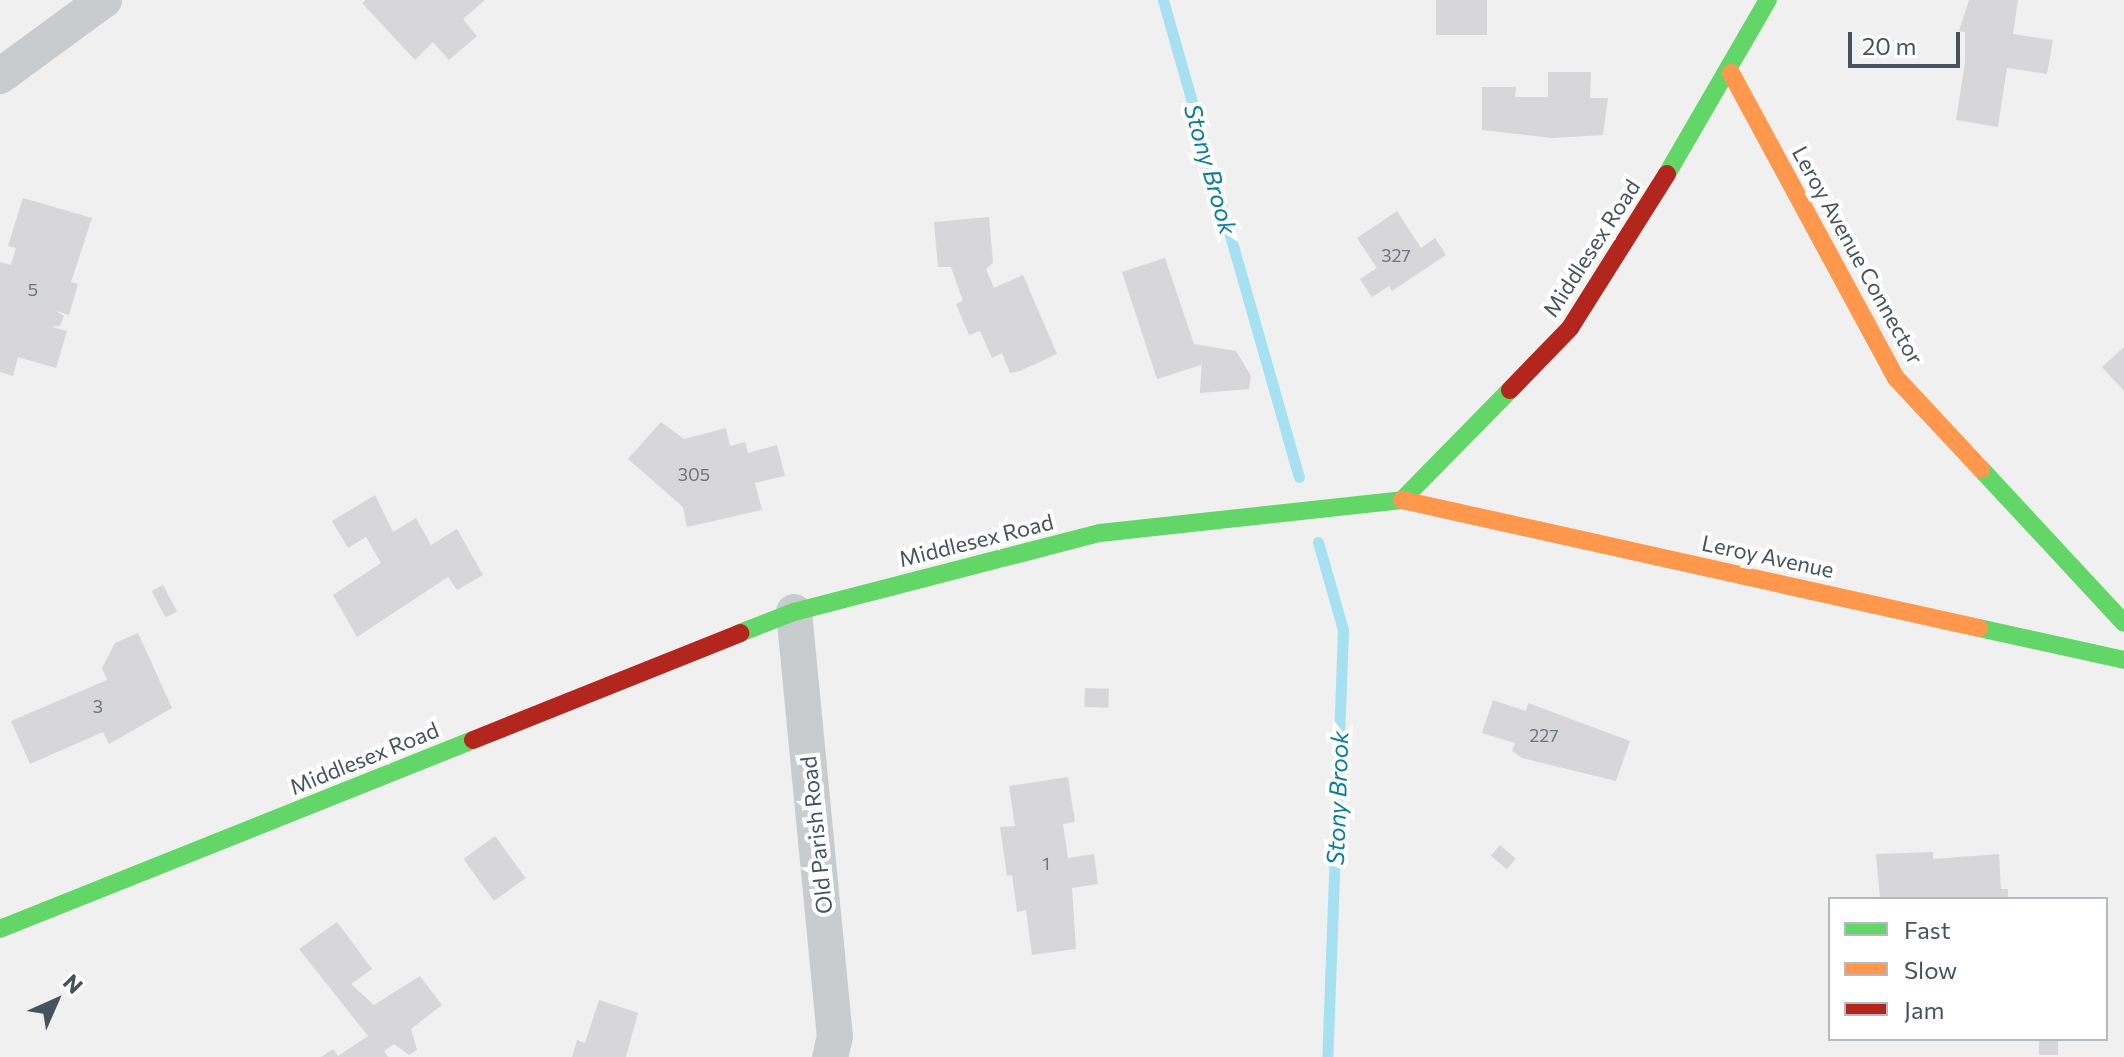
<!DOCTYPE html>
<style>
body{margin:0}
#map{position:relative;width:2124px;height:1057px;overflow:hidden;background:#f1f0f0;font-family:Commissioner,sans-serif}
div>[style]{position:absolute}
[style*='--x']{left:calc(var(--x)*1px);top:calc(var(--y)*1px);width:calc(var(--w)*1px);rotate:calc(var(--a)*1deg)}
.stream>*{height:11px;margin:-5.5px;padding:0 5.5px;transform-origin:5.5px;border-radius:5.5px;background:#a6e1f1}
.building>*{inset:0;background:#d7d7d9;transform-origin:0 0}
.street>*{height:36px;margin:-18px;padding:0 18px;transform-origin:18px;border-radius:18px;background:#c9cccf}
.fast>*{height:18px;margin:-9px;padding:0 9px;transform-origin:9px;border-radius:9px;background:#63d668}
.slow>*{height:18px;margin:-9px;padding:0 9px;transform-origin:9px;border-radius:9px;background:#ff974d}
.jam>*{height:18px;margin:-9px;padding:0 9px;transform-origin:9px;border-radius:9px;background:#b3261e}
span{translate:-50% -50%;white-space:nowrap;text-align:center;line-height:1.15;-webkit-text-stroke:8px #fff;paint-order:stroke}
.number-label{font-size:18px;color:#6c767e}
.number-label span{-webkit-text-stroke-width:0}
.street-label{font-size:22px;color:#46535e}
.water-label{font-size:24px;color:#067d9b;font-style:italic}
.legend{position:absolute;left:1828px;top:897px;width:280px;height:144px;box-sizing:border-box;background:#fff;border:2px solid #b5babf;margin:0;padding:10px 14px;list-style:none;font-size:24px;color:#46535e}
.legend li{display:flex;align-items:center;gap:16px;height:40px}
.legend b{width:40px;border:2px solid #b5babf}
.north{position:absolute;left:16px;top:961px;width:80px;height:80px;-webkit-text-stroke:6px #fff;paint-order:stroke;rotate:45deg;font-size:22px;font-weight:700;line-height:32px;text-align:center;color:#46535e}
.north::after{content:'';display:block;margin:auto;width:28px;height:36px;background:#46535e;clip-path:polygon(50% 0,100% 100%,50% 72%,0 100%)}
.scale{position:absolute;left:1848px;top:32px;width:112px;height:36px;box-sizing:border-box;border:4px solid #46535e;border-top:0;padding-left:10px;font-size:24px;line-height:28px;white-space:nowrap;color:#46535e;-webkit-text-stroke:6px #fff;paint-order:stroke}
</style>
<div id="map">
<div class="stream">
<i style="--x:1163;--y:0;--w:496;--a:74.1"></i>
<i style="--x:1318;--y:542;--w:91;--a:74.1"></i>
<i style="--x:1343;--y:630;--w:427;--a:92.1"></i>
</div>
<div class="building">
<i style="clip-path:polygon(366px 0,485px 0,463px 19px,477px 36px,449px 60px,433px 42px,415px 60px,362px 3px)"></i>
<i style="left:1436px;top:0;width:51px;height:35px"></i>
<i style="clip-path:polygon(1969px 0,2018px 0,2013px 34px,2053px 40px,2047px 74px,2007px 68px,1998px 127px,1956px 120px,1965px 62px,1965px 32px,1959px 31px)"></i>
<i style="clip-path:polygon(1548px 72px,1591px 72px,1590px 98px,1608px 98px,1603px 135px,1553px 138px,1482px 130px,1482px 87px,1516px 87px,1515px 97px,1548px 97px)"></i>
<i style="clip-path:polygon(23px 198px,92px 218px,71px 282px,78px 284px,69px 315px,56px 311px,64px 316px,60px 326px,52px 327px,67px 331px,56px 368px,18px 357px,13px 376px,0 372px,0 262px,11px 265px,16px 248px,8px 246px)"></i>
<i style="clip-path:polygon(1397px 211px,1421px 248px,1435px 238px,1446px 255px,1392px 291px,1389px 286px,1372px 297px,1360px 279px,1377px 268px,1357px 238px)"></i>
<i style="clip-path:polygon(989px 217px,993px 263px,986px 269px,994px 288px,1023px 275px,1057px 354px,1020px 371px,1010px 373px,1002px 353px,992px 358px,980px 331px,969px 335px,956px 304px,963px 301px,951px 267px,938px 267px,934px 222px)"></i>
<i style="clip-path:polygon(1165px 258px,1194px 344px,1236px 351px,1251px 376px,1249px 389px,1200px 393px,1202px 358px,1201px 365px,1157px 379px,1122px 272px)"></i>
<i style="clip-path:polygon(2124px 347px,2124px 391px,2102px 367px)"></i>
<i style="clip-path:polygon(661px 422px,684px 439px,726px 428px,730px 446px,745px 442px,748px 453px,777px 445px,785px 476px,755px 483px,762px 510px,687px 527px,683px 507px,628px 459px)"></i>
<i style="clip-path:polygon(375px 495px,393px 532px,416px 518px,431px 545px,457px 529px,483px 575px,457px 590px,448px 577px,357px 637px,333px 595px,381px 563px,366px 537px,348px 548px,332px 521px)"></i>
<i style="left:163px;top:585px;width:30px;height:13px;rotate:62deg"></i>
<i style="clip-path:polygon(138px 633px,172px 708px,109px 744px,103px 732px,30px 764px,11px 721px,107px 680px,102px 668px,115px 643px)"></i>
<i style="left:1085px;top:688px;width:24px;height:19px;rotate:2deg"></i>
<i style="clip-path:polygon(1493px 700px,1526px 711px,1528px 703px,1630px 741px,1616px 781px,1522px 758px,1512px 751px,1515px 743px,1482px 733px)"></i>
<i style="clip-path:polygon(1068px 777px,1075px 822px,1063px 824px,1068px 858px,1094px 854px,1098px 884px,1072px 888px,1076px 949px,1032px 955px,1026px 910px,1017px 912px,1012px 875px,1007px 876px,1000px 827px,1015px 826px,1009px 786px)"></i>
<i style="left:495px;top:836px;width:52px;height:39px;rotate:54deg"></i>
<i style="left:1500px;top:845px;width:21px;height:14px;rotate:41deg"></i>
<i style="clip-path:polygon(1933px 852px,1933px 859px,1999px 854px,2001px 889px,2008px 889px,2008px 899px,1880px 899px,1876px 854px)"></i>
<i style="clip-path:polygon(337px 922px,372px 969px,351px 984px,374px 1005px,420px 976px,442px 1005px,411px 1029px,417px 1050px,409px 1055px,394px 1044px,384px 1051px,388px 1057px,321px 1057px,333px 1049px,338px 1056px,368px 1036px,299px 949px)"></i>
<i style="clip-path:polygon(599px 1000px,638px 1013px,626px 1057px,572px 1057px,577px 1040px,585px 1043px)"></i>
<i style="left:2039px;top:1039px;width:19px;height:16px"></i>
</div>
<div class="street">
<i style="--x:0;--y:76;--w:129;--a:-36.2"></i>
<i style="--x:794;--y:612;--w:426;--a:84.5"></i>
<i style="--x:835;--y:1036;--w:22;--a:103"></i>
</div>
<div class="fast">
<i style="--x:1667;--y:174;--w:201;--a:-59.9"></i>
<i style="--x:1981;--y:469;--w:210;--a:47.1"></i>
<i style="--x:1979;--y:628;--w:148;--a:12.4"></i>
<i style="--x:740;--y:633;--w:58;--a:-21.3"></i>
<i style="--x:794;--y:612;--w:316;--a:-14.5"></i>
<i style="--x:1100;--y:533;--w:304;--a:-6.2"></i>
<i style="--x:1402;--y:500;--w:154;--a:-45.5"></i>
<i style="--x:0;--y:929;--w:509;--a:-21.78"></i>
</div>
<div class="slow">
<i style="--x:1731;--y:73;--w:347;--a:61.6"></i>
<i style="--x:1896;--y:378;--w:125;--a:47"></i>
<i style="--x:1402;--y:500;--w:591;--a:12.51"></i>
</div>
<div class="jam">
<i style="--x:1510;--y:390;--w:86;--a:-45.9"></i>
<i style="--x:1570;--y:328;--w:182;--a:-57.8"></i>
<i style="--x:473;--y:740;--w:288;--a:-21.8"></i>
</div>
<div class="number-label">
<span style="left:1396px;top:255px">327</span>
<span style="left:33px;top:289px">5</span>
<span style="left:694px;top:474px">305</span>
<span style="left:98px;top:706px">3</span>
<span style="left:1544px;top:735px">227</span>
<span style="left:1046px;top:863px">1</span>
</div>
<div class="street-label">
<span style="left:1591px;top:248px;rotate:-57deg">Middlesex Road</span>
<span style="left:1858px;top:255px;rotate:61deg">Leroy Avenue Connector</span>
<span style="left:976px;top:540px;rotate:-14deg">Middlesex Road</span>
<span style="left:1768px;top:556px;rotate:12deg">Leroy Avenue</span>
<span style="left:364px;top:758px;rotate:-22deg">Middlesex Road</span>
<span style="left:816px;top:835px;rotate:-96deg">Old Parish Road</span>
</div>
<div class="water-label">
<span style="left:1211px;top:169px;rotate:74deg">Stony Brook</span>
<span style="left:1337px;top:798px;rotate:-88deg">Stony Brook</span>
</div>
<ul class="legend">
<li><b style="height:10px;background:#63d668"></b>Fast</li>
<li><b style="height:10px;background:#ff974d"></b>Slow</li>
<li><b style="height:10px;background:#b3261e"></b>Jam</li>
</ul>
<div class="north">N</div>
<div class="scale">20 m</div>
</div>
